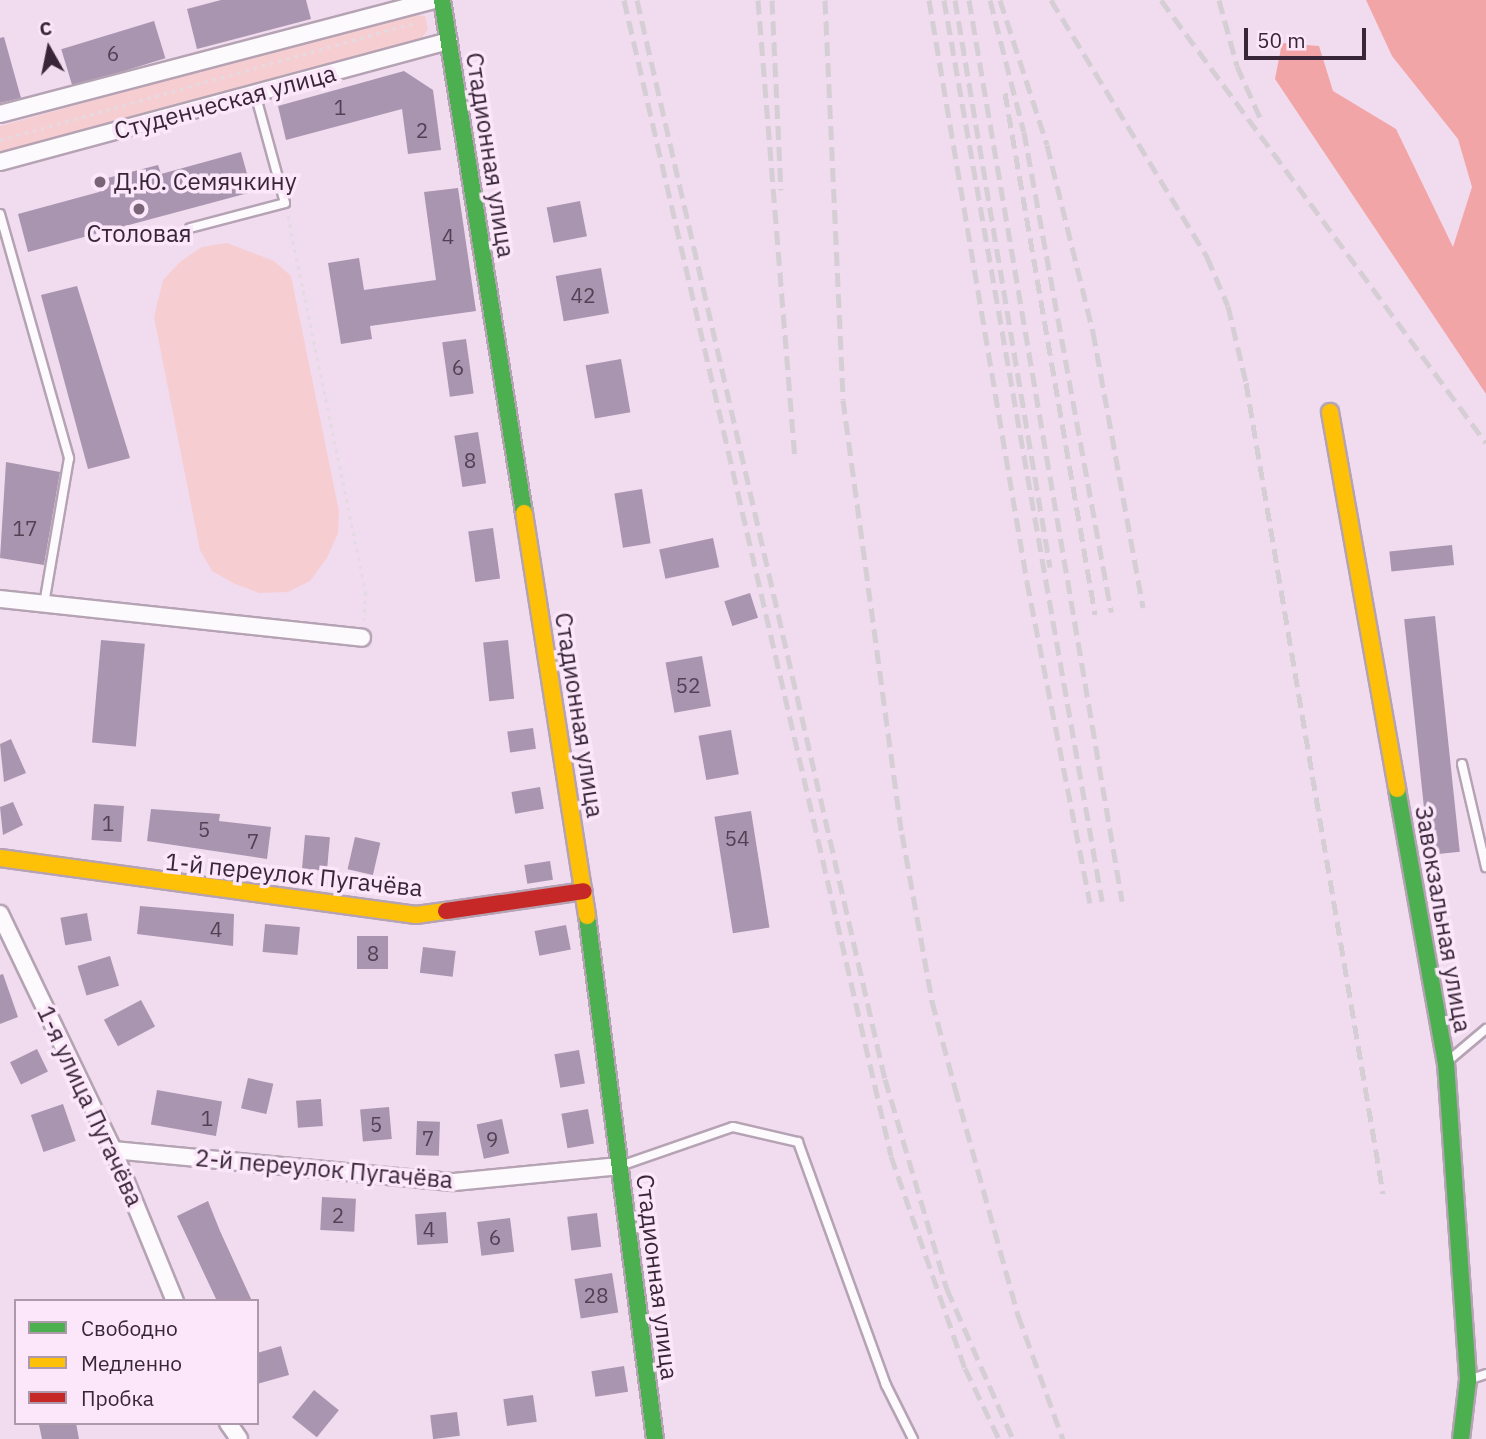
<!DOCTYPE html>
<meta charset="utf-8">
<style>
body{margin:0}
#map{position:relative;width:1486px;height:1439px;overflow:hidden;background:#f1dbef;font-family:"IBM Plex Sans",sans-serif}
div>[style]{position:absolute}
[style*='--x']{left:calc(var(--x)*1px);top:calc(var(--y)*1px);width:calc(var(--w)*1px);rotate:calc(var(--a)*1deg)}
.green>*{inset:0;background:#f6ced2}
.forest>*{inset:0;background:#f2a5a6}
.building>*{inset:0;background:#a995b0;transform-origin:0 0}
.path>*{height:2.5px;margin-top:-1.25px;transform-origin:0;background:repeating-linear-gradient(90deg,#e3dbe1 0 3.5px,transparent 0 8.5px)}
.roads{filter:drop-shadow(2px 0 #b5a3b4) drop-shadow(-2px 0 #b5a3b4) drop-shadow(0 2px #b5a3b4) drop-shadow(0 -2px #b5a3b4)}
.lane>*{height:8px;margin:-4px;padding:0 4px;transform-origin:4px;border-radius:4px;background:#fdfafd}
.street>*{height:16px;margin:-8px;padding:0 8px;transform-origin:8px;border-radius:8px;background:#fdfafd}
.fast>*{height:16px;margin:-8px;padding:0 8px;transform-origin:8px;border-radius:8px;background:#4caf50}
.slow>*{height:16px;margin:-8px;padding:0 8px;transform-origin:8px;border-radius:8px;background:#ffc107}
.jam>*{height:16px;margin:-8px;padding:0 8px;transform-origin:8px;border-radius:8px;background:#c62828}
.rail>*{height:5px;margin-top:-2.5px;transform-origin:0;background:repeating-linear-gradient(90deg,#d5ced5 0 14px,transparent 0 21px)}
.dots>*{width:19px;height:19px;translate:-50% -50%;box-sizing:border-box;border:4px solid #fbe7f9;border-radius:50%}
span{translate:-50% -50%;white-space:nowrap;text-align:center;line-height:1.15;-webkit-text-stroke:7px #fbe7f9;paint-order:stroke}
.number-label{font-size:21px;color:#544155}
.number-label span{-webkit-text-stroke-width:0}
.street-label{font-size:24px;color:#382537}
.poi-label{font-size:24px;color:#382537}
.left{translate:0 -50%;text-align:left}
.legend{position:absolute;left:14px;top:1299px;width:245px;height:126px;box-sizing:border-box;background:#fbe7f9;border:2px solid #ad99ab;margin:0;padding:9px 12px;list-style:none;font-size:21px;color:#382537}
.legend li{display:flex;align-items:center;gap:14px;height:35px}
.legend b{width:35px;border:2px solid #ad99ab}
.north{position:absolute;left:14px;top:14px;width:70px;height:70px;-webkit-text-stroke:5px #fbe7f9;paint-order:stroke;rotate:351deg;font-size:19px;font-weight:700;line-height:28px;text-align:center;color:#382537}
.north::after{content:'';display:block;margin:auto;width:24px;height:32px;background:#382537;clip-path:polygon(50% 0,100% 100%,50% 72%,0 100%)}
.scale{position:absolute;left:1244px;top:28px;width:122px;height:32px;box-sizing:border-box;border:4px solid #382537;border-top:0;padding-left:9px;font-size:21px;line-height:24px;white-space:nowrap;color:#382537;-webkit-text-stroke:5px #fbe7f9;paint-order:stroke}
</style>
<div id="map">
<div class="green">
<i style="clip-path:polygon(407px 14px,425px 16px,428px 29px,418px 44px,0 157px,0 126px)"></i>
<i style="clip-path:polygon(227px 243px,274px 261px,291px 276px,339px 511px,338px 533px,327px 558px,310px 581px,288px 592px,259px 593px,233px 583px,212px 571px,200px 550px,154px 317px,163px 280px,181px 261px,202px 247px)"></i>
</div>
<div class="forest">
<i style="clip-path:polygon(1366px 0,1486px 0,1486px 394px,1275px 79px,1282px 43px,1319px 46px,1333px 91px,1396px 129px,1453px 247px,1472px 187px,1458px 139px,1392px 56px)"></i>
</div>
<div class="building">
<i style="clip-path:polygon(221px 0,306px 0,311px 19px,197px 49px,187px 9px)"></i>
<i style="left:154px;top:21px;width:39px;height:97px;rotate:73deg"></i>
<i style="clip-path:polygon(4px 37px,21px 98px,0 103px,0 38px)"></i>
<i style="clip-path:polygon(404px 71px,433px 90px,441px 150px,408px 154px,402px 109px,286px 140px,278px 106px)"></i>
<i style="clip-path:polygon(241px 152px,252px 192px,28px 252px,18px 214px,99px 192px,96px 181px,158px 165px,161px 174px)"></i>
<i style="clip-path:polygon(458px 188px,476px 311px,370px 326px,372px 339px,341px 344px,328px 263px,359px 258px,364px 290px,436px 280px,424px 192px)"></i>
<i style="left:580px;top:201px;width:36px;height:34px;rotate:79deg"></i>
<i style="left:601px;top:268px;width:46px;height:46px;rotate:80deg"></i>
<i style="clip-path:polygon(77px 286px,130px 458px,88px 469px,41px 295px)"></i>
<i style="left:466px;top:339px;width:55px;height:24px;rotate:82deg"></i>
<i style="left:621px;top:359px;width:54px;height:36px;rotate:80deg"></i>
<i style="left:478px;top:432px;width:52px;height:24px;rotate:81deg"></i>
<i style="clip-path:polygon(6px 462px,60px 472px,44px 565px,0 558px)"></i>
<i style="left:642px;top:489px;width:55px;height:28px;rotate:81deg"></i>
<i style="left:493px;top:528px;width:51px;height:25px;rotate:82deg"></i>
<i style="left:713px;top:538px;width:30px;height:55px;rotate:78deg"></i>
<i style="left:1452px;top:545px;width:20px;height:63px;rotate:84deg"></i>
<i style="left:750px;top:593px;width:26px;height:27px;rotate:72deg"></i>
<i style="left:1435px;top:616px;width:237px;height:31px;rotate:84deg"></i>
<i style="left:101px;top:640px;width:44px;height:103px;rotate:5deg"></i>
<i style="left:508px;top:640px;width:59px;height:25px;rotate:84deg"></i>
<i style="left:702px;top:656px;width:51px;height:37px;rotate:80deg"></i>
<i style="left:533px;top:728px;width:21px;height:26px;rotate:82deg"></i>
<i style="left:731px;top:730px;width:45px;height:33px;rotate:80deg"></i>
<i style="clip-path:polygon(11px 739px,26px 773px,4px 782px,0 744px)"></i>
<i style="left:540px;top:787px;width:22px;height:29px;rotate:80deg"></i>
<i style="clip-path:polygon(13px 802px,23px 825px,3px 835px,0 807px)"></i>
<i style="left:94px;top:804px;width:30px;height:36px;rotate:4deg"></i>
<i style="clip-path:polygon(151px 809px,220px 814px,219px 821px,271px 827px,267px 859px,147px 841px)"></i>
<i style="left:751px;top:811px;width:118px;height:37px;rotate:81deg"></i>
<i style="left:305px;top:835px;width:25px;height:34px;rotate:5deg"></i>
<i style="left:355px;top:837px;width:26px;height:33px;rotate:13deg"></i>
<i style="left:550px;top:861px;width:19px;height:26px;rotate:81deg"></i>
<i style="clip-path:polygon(140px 906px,234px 914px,233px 946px,137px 934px)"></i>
<i style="left:87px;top:913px;width:28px;height:27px;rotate:80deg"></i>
<i style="left:265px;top:924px;width:35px;height:28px;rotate:5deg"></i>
<i style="left:566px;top:925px;width:25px;height:32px;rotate:79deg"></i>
<i style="left:357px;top:936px;width:31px;height:33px"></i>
<i style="left:423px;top:947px;width:33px;height:26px;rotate:7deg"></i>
<i style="left:110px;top:956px;width:31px;height:34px;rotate:73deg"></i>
<i style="clip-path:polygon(3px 974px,18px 1017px,0 1024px,0 975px)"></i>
<i style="left:141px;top:1000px;width:30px;height:42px;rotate:62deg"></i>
<i style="left:37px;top:1049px;width:25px;height:30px;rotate:64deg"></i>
<i style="left:579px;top:1050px;width:34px;height:25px;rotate:80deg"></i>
<i style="left:248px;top:1078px;width:26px;height:31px;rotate:13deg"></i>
<i style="left:157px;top:1090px;width:66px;height:35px;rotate:10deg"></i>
<i style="left:321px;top:1099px;width:27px;height:25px;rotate:86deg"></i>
<i style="left:63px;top:1104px;width:39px;height:34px;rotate:71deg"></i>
<i style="left:389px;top:1107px;width:32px;height:29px;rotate:85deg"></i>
<i style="left:588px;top:1109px;width:35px;height:27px;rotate:80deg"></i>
<i style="left:502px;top:1119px;width:35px;height:26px;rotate:78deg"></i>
<i style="left:417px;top:1121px;width:23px;height:34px;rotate:2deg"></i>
<i style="left:322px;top:1197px;width:34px;height:33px;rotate:3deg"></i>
<i style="clip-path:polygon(208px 1201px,220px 1231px,252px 1301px,217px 1301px,177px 1216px)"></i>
<i style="left:446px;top:1212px;width:31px;height:31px;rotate:86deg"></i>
<i style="left:597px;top:1213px;width:34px;height:30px;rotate:83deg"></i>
<i style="left:510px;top:1218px;width:34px;height:33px;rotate:83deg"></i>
<i style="left:612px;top:1273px;width:40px;height:38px;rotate:81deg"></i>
<i style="clip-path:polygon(281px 1346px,289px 1375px,257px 1384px,257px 1353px)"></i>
<i style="left:624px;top:1366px;width:26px;height:33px;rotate:81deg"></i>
<i style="left:314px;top:1390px;width:32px;height:35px;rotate:39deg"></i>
<i style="left:533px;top:1395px;width:27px;height:30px;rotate:82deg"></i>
<i style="left:457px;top:1412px;width:24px;height:27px;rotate:83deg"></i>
<i style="clip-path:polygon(76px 1423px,79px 1439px,42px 1439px,39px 1425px)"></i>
</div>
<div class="path">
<i style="--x:0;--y:140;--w:429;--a:-15.8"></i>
<i style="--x:288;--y:216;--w:384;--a:78.3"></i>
<i style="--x:366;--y:592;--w:29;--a:94"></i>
</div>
<div class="roads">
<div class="lane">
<i style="--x:0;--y:214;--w:254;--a:74.2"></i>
<i style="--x:69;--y:458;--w:148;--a:99.7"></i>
<i style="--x:190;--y:228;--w:98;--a:-14.7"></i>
<i style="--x:285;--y:203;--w:114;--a:-105.3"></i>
<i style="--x:1462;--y:764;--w:106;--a:76.9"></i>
<i style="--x:1448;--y:1061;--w:50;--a:-40.1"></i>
<i style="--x:623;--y:1165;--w:116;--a:-19.1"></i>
<i style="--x:733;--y:1127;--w:67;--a:13"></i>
<i style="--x:798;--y:1142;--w:258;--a:70.1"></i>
<i style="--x:886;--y:1385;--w:60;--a:63.4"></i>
<i style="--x:1471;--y:1379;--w:16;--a:-18"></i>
</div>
<div class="street">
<i style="--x:0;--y:114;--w:450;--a:-14.7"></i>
<i style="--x:0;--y:162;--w:465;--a:-15.1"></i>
<i style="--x:0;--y:599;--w:364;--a:6.1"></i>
<i style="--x:0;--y:914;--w:262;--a:64.4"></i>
<i style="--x:113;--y:1150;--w:163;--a:67.7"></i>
<i style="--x:113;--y:1150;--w:342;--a:5.4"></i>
<i style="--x:454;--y:1182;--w:167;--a:-5.5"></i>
<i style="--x:228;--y:1423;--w:19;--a:55"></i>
</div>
<div class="fast">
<i style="--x:442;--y:0;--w:520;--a:80.92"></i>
<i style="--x:1397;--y:789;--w:278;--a:79.9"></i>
<i style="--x:1446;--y:1063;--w:318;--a:86"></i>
<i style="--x:1468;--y:1380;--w:59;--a:96.8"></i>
<i style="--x:587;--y:916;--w:527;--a:82.59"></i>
</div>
<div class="slow">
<i style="--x:1330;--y:412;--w:383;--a:79.9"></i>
<i style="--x:524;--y:513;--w:408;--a:81.1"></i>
<i style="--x:0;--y:858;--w:420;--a:7.8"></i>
<i style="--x:416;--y:915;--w:30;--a:-8"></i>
</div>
<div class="jam">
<i style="--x:446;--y:911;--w:139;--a:-8.2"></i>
</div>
</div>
<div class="rail">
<i style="--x:624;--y:0;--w:1186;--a:76.99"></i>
<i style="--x:891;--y:1156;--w:225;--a:70.8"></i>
<i style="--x:965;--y:1368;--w:79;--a:64.4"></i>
<i style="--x:637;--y:0;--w:1107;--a:77.06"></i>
<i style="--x:885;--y:1079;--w:219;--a:73.6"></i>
<i style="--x:947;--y:1289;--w:164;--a:66.3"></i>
<i style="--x:758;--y:0;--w:457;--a:85.4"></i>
<i style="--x:772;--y:0;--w:190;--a:87.3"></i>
<i style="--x:825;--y:0;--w:400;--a:87.4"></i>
<i style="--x:843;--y:400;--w:438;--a:82.3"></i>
<i style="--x:902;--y:834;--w:170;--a:79.8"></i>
<i style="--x:932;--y:1001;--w:90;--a:75.2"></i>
<i style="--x:955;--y:1088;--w:236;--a:74.5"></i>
<i style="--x:1018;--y:1315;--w:132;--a:70.1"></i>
<i style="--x:929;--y:0;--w:590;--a:80.44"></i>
<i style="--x:1027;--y:582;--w:327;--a:78.9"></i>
<i style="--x:944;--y:0;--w:915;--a:80.05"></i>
<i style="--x:955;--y:0;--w:575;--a:80.49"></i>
<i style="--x:969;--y:0;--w:914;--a:80.36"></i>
<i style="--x:990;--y:0;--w:136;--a:75.6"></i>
<i style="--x:1024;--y:132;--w:488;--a:79.7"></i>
<i style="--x:1000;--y:0;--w:152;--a:72"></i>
<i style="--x:1047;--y:145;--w:193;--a:76.2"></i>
<i style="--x:1093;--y:332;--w:280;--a:79.7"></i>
<i style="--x:1051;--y:0;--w:301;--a:58.7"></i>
<i style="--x:1207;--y:257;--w:53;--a:66.8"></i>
<i style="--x:1228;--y:306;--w:79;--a:76.8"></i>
<i style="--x:1246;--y:383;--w:822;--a:80.4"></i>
<i style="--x:1161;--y:0;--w:549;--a:53.73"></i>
<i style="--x:1219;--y:0;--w:68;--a:74.7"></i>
<i style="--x:1237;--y:66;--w:61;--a:65.9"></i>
<i style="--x:1005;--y:93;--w:529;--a:80.2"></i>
</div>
<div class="dots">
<i style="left:100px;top:182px;background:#796577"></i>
<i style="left:139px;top:209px;background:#796577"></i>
</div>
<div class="number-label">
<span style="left:113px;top:53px">6</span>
<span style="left:340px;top:107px">1</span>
<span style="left:422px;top:130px">2</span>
<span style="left:448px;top:236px">4</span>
<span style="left:583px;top:295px">42</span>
<span style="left:458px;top:367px">6</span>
<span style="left:470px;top:460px">8</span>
<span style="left:25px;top:528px">17</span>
<span style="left:688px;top:685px">52</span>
<span style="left:108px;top:823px">1</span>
<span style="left:204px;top:829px">5</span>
<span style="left:737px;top:838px">54</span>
<span style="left:253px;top:841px">7</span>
<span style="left:216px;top:929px">4</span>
<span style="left:373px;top:953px">8</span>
<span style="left:207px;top:1118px">1</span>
<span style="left:376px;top:1124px">5</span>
<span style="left:428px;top:1138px">7</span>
<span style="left:492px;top:1139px">9</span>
<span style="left:338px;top:1215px">2</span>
<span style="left:429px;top:1229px">4</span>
<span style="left:495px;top:1237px">6</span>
<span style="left:596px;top:1295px">28</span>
</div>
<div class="street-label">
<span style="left:225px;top:102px;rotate:-15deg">Студенческая улица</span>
<span style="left:490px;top:155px;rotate:81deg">Стадионная улица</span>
<span style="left:579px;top:715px;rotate:81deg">Стадионная улица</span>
<span style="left:294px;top:875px;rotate:6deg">1-й переулок Пугачёва</span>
<span style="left:1443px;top:919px;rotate:80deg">Завокзальная улица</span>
<span style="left:90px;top:1106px;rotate:65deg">1-я улица Пугачёва</span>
<span style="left:324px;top:1169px;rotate:5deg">2-й переулок Пугачёва</span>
<span style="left:657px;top:1277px;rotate:83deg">Стадионная улица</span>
</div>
<div class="poi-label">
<span class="left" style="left:114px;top:182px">Д.Ю. Семячкину</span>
<span style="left:139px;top:234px">Столовая</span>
</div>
<ul class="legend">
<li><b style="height:9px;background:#4caf50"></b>Свободно</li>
<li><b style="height:9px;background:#ffc107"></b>Медленно</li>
<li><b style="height:9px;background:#c62828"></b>Пробка</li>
</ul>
<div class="north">С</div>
<div class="scale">50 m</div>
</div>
